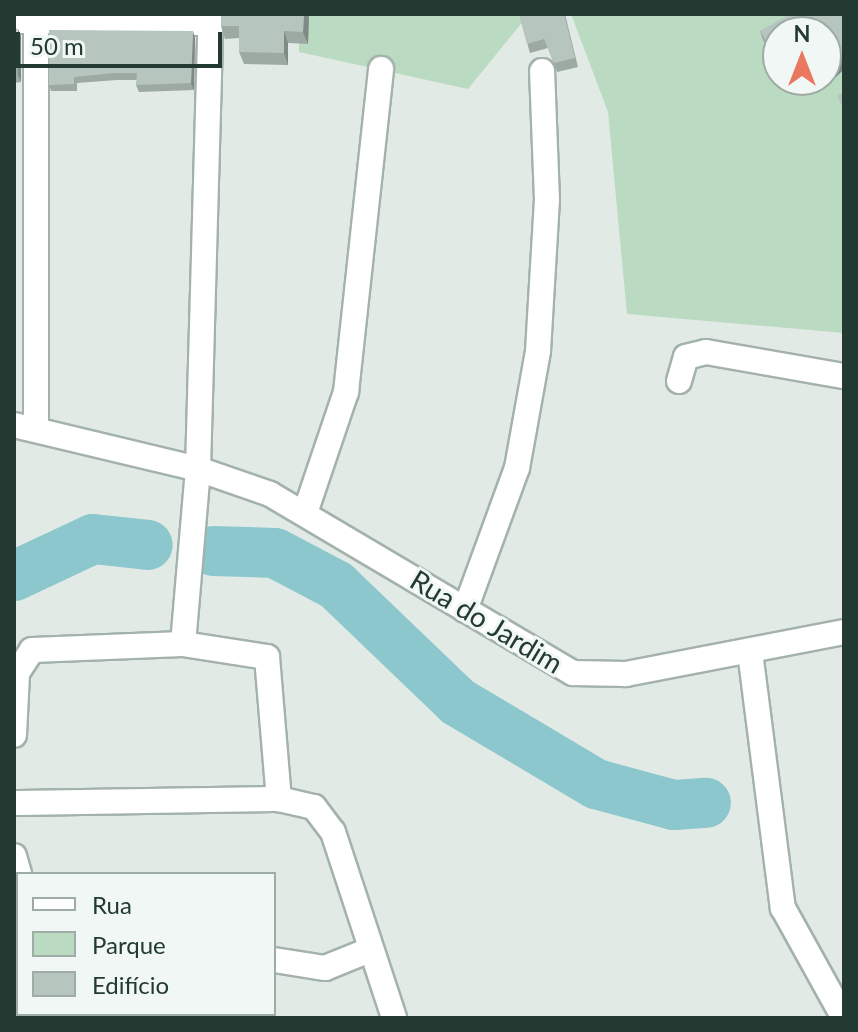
<!DOCTYPE html>
<meta charset="utf-8">
<style>
body{margin:0}
#map{position:relative;width:858px;height:1032px;overflow:hidden;background:#e1eae5;font-family:Lato,sans-serif}
div>[style]{position:absolute}
[style*='--x']{left:calc(var(--x)*1px);top:calc(var(--y)*1px);width:calc(var(--w)*1px);rotate:calc(var(--a)*1deg)}
.green>*{inset:0;background:#badbc1}
.river>*{height:50px;margin:-25px;padding:0 25px;transform-origin:25px;border-radius:25px;background:#8bc7cd}
.roads{filter:drop-shadow(2px 0 #a4b2ac) drop-shadow(-2px 0 #a4b2ac) drop-shadow(0 2px #a4b2ac) drop-shadow(0 -2px #a4b2ac)}
.street>*{height:24px;margin:-12px;padding:0 12px;transform-origin:12px;border-radius:12px;background:#fff}
.wall>*{inset:0;background:#9da9a3}
.shaded-wall>*{inset:0;background:#7f8a85}
.building>*{inset:0;background:#b6c5be;transform-origin:0 0}
span{translate:-50% -50%;white-space:nowrap;text-align:center;line-height:1.15;-webkit-text-stroke:6px #f1f7f4;paint-order:stroke}
.street-label{font-size:28px;color:#223a32}
.frame{position:absolute;inset:0;border:16px solid #223a32;pointer-events:none}
.legend{position:absolute;left:16px;top:872px;width:260px;height:144px;box-sizing:border-box;background:#f1f7f4;border:2px solid #9eaba6;margin:0;padding:10px 14px;list-style:none;font-size:24px;color:#223a32}
.legend li{display:flex;align-items:center;gap:16px;height:40px}
.legend b{width:40px;border:2px solid #9eaba6}
.north{position:absolute;left:762px;top:16px;width:80px;height:80px;box-sizing:border-box;background:#f1f7f4;border:2px solid #9eaba6;border-radius:50%;rotate:0deg;font-size:22px;font-weight:700;line-height:32px;text-align:center;color:#223a32}
.north::after{content:'';display:block;margin:auto;width:28px;height:36px;background:#ea775f;clip-path:polygon(50% 0,100% 100%,50% 72%,0 100%)}
.scale{position:absolute;left:16px;top:32px;width:206px;height:36px;box-sizing:border-box;border:4px solid #223a32;border-top:0;padding-left:10px;font-size:24px;line-height:28px;white-space:nowrap;color:#223a32;-webkit-text-stroke:6px #f1f7f4;paint-order:stroke}
</style>
<div id="map">
<div class="green">
<i style="clip-path:polygon(299px 14px,529px 14px,468px 89px,299px 52px)"></i>
<i style="clip-path:polygon(evenodd,571px 14px,844px 14px,844px 333px,627px 314px,608px 112px,571px 14px,778px 32px,826px 32px,826px 80px,778px 80px,778px 32px)"></i>
</div>
<div class="river">
<i style="--x:213;--y:551;--w:62;--a:1.8"></i>
<i style="--x:275;--y:553;--w:69;--a:27.7"></i>
<i style="--x:336;--y:585;--w:169;--a:43.8"></i>
<i style="--x:458;--y:702;--w:161;--a:30.7"></i>
<i style="--x:596;--y:784;--w:81;--a:15.1"></i>
<i style="--x:674;--y:805;--w:32;--a:-4"></i>
<i style="--x:14;--y:576;--w:87;--a:-25.1"></i>
<i style="--x:93;--y:539;--w:55;--a:6.2"></i>
</div>
<div class="roads">
<div class="street">
<i style="--x:14;--y:21;--w:196;--a:0.6"></i>
<i style="--x:679;--y:381;--w:25;--a:-74"></i>
<i style="--x:686;--y:357;--w:21;--a:-14"></i>
<i style="--x:706;--y:352;--w:140;--a:9.9"></i>
<i style="--x:14;--y:425;--w:189;--a:13.4"></i>
<i style="--x:198;--y:469;--w:76;--a:19.1"></i>
<i style="--x:270;--y:494;--w:352;--a:30.6"></i>
<i style="--x:573;--y:673;--w:53;--a:1.1"></i>
<i style="--x:626;--y:674;--w:222;--a:-10.9"></i>
<i style="--x:36;--y:429;--w:415;--a:-90"></i>
<i style="--x:306;--y:510;--w:125;--a:-71.3"></i>
<i style="--x:346;--y:392;--w:325;--a:-83.8"></i>
<i style="--x:465;--y:610;--w:151;--a:-69.9"></i>
<i style="--x:517;--y:468;--w:119;--a:-79.8"></i>
<i style="--x:538;--y:351;--w:151;--a:-86.6"></i>
<i style="--x:547;--y:200;--w:129;--a:-92.2"></i>
<i style="--x:183;--y:644;--w:85;--a:8.8"></i>
<i style="--x:267;--y:657;--w:143;--a:85.2"></i>
<i style="--x:279;--y:799;--w:36;--a:13"></i>
<i style="--x:314;--y:807;--w:31;--a:53"></i>
<i style="--x:333;--y:832;--w:196;--a:71.8"></i>
<i style="--x:750;--y:652;--w:258;--a:82.7"></i>
<i style="--x:783;--y:908;--w:126;--a:61"></i>
<i style="--x:14;--y:735;--w:62;--a:-87.2"></i>
<i style="--x:17;--y:673;--w:27;--a:-57"></i>
<i style="--x:32;--y:650;--w:151;--a:-2.3"></i>
<i style="--x:183;--y:644;--w:176;--a:-85.1"></i>
<i style="--x:198;--y:469;--w:455;--a:-88.4"></i>
<i style="--x:14;--y:803;--w:265;--a:-0.9"></i>
<i style="--x:14;--y:856;--w:19;--a:74"></i>
<i style="--x:274;--y:960;--w:52;--a:8.9"></i>
<i style="--x:325;--y:968;--w:45;--a:-22"></i>
<i style="--x:14;--y:966;--w:19;--a:-78"></i>
<i style="--x:14;--y:985;--w:4;--a:14"></i>
<i style="--x:126;--y:1014;--w:14;--a:17"></i>
</div>
</div>
<div class="wall">
<i style="clip-path:polygon(309px 14px,308px 44px,288px 43px,288px 65px,244px 64px,239px 52px,239px 38px,225px 39px,221px 26px)"></i>
<i style="clip-path:polygon(519px 14px,565px 14px,578px 67px,557px 72px,548px 48px,530px 53px)"></i>
<i style="clip-path:polygon(844px 14px,844px 69px,836px 77px,826px 60px,826px 32px,778px 32px,778px 65px,763px 40px,760px 31px)"></i>
<i style="clip-path:polygon(14px 28px,21px 36px,21px 82px,14px 83px)"></i>
<i style="clip-path:polygon(195px 38px,194px 90px,139px 92px,136px 85px,137px 80px,117px 80px,77px 83px,77px 91px,51px 91px,49px 85px)"></i>
</div>
<div class="shaded-wall">
<i style="clip-path:polygon(304px 14px,309px 14px,308px 44px,303px 32px)"></i>
<i style="clip-path:polygon(18px 29px,21px 36px,21px 82px,18px 75px)"></i>
<i style="clip-path:polygon(193px 31px,195px 38px,194px 90px,191px 83px)"></i>
<i style="clip-path:polygon(284px 31px,288px 43px,288px 65px,284px 53px)"></i>
<i style="clip-path:polygon(844px 57px,844px 69px,836px 77px,833px 68px)"></i>
</div>
<div class="building">
<i style="clip-path:polygon(221px 14px,304px 14px,303px 32px,284px 31px,284px 53px,239px 52px,239px 26px,221px 26px)"></i>
<i style="clip-path:polygon(519px 14px,564px 14px,575px 58px,554px 63px,544px 39px,527px 44px)"></i>
<i style="clip-path:polygon(790px 14px,844px 14px,844px 57px,833px 68px,826px 56px,826px 32px,778px 32px,778px 54px,775px 56px,760px 31px)"></i>
<i style="left:14px;top:28px;width:4px;height:48px;rotate:14deg"></i>
<i style="clip-path:polygon(49px 30px,193px 31px,191px 83px,136px 85px,137px 73px,114px 73px,74px 77px,74px 84px,49px 85px)"></i>
<i style="clip-path:polygon(844px 92px,844px 109px,837px 96px)"></i>
</div>
<div class="street-label">
<span style="left:487px;top:621px;rotate:31deg">Rua do Jardim</span>
</div>
<div class="frame"></div>
<ul class="legend">
<li><b style="height:10px;background:#fff"></b>Rua</li>
<li><b style="height:22px;background:#badbc1"></b>Parque</li>
<li><b style="height:22px;background:#b6c5be"></b>Edifício</li>
</ul>
<div class="north">N</div>
<div class="scale">50 m</div>
</div>
